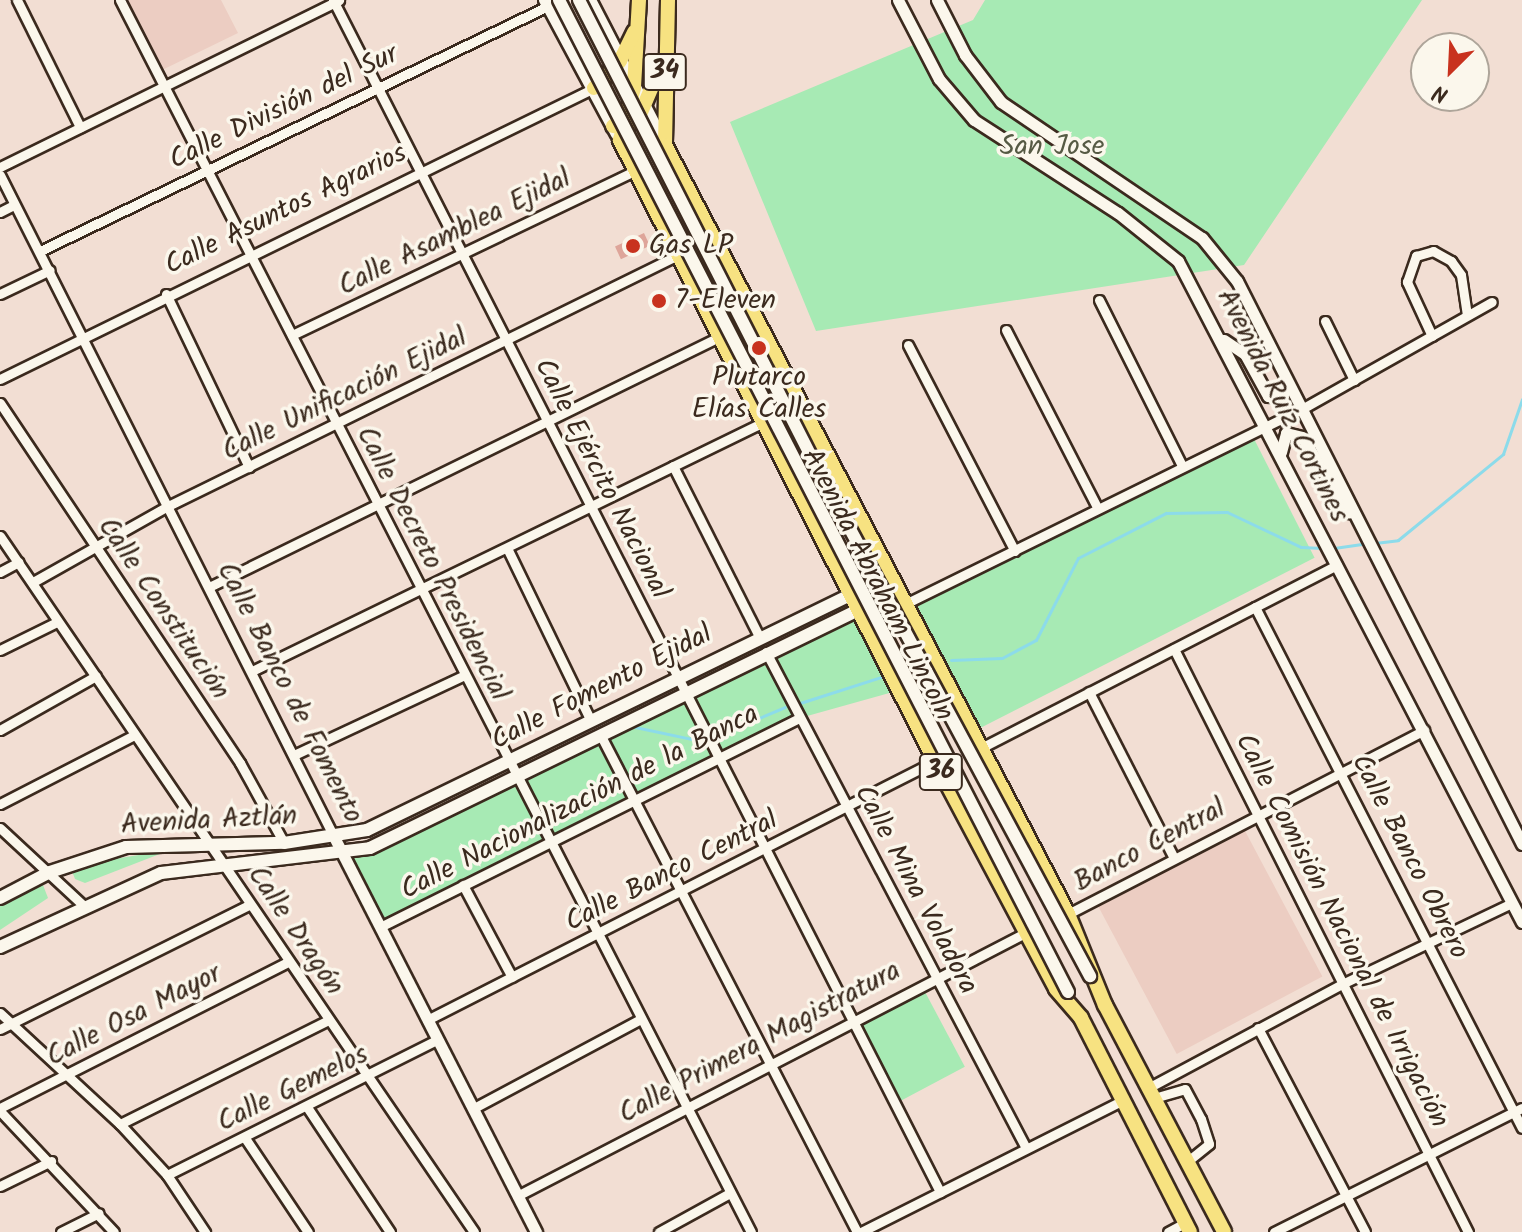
<!DOCTYPE html>
<meta charset="utf-8">
<style>
body{margin:0}
#map{position:relative;width:1522px;height:1232px;overflow:hidden;background:#f2ded3;font-family:Kalam,sans-serif}
div>[style]{position:absolute}
[style*='--x']{left:calc(var(--x)*1px);top:calc(var(--y)*1px);width:calc(var(--w)*1px);rotate:calc(var(--a)*1deg)}
.built>*{inset:0;background:#eccdc2;transform-origin:0 0}
.green>*{inset:0;background:#a7eab4;transform-origin:0 0}
.stream>*{height:3px;margin:-1.5px;padding:0 1.5px;transform-origin:1.5px;border-radius:1.5px;background:#8cdbea}
.building>*{inset:0;background:#dea59a;transform-origin:0 0}
.roads{filter:drop-shadow(2px 0 #3b2a1e) drop-shadow(-2px 0 #3b2a1e) drop-shadow(0 2px #3b2a1e) drop-shadow(0 -2px #3b2a1e)}
.minor>*{height:9px;margin:-4.5px;padding:0 4.5px;transform-origin:4.5px;border-radius:4.5px;background:#fbf7ec}
.tertiary>*{height:11px;margin:-5.5px;padding:0 5.5px;transform-origin:5.5px;border-radius:5.5px;background:#fbf7ec}
.secondary>*{height:12px;margin:-6px;padding:0 6px;transform-origin:6px;border-radius:6px;background:#fbf7ec}
.primary>*{height:14px;margin:-7px;padding:0 7px;transform-origin:7px;border-radius:7px;background:#f7e281}
.bridges{filter:drop-shadow(2px 0 #3b2a1e) drop-shadow(-2px 0 #3b2a1e) drop-shadow(0 2px #3b2a1e) drop-shadow(0 -2px #3b2a1e)}
.secondary-bridge>*{height:12px;margin:-6px;padding:0 6px;transform-origin:6px;border-radius:6px;background:#fbf7ec}
.dots>*{width:22px;height:22px;translate:-50% -50%;box-sizing:border-box;border:4px solid #fbf7ec;border-radius:50%}
span{translate:-50% -50%;white-space:nowrap;text-align:center;line-height:1.15;-webkit-text-stroke:7px #fbf7ec;paint-order:stroke}
.shield-label span{padding:2px 6px;background:#fbf7ec;border:2px solid;border-radius:6px;-webkit-text-stroke-width:0}
.shield-label{font-size:26px;color:#3b2a1e;font-weight:700}
.street-label{font-size:28px;color:#3b2a1e}
.park-label{font-size:28px;color:#565a44}
.poi-label{font-size:28px;color:#3b2a1e}
.left{translate:0 -50%;text-align:left}
.north{position:absolute;left:1410px;top:32px;width:80px;height:80px;box-sizing:border-box;background:#fbf7ec;border:2px solid #aea59a;border-radius:50%;rotate:204deg;font-size:22px;font-weight:700;line-height:32px;text-align:center;color:#3b2a1e}
.north::after{content:'';display:block;margin:auto;width:28px;height:36px;background:#c8321e;clip-path:polygon(50% 0,100% 100%,50% 72%,0 100%)}
</style>
<div id="map">
<div class="built">
<i style="clip-path:polygon(123px 0,221px 0,238px 33px,158px 72px)"></i>
<i style="left:1244px;top:829px;width:167px;height:165px;rotate:62deg"></i>
</div>
<div class="green">
<i style="clip-path:polygon(985px 0,1422px 0,1244px 265px,816px 331px,730px 122px,973px 20px)"></i>
<i style="left:1251px;top:433px;width:140px;height:384px;rotate:63deg"></i>
<i style="clip-path:polygon(861px 609px,893px 692px,800px 718px,380px 927px,344px 856px)"></i>
<i style="clip-path:polygon(170px 850px,85px 883px,75px 879px,70px 866px)"></i>
<i style="clip-path:polygon(31px 883px,43px 885px,48px 898px,0 930px,0 899px)"></i>
<i style="left:924px;top:990px;width:87px;height:72px;rotate:62deg"></i>
</div>
<div class="stream">
<i style="--x:1375;--y:543;--w:23;--a:-7"></i>
<i style="--x:1398;--y:540;--w:136;--a:-39.3"></i>
<i style="--x:1503;--y:454;--w:58;--a:-70.9"></i>
<i style="--x:1334;--y:548;--w:28;--a:-8"></i>
<i style="--x:951;--y:660;--w:51;--a:-2.2"></i>
<i style="--x:1002;--y:658;--w:38;--a:-28"></i>
<i style="--x:1036;--y:640;--w:92;--a:-62.9"></i>
<i style="--x:1078;--y:558;--w:99;--a:-27.1"></i>
<i style="--x:1166;--y:513;--w:61;--a:-0.9"></i>
<i style="--x:1227;--y:512;--w:82;--a:25.3"></i>
<i style="--x:1301;--y:547;--w:21;--a:3"></i>
<i style="--x:800;--y:703;--w:88;--a:-17.8"></i>
<i style="--x:635;--y:727;--w:62;--a:12"></i>
<i style="--x:712;--y:738;--w:79;--a:-23"></i>
</div>
<div class="building">
<i style="left:644px;top:233px;width:14px;height:32px;rotate:65deg"></i>
</div>
<div class="roads">
<div class="minor">
<i style="--x:17;--y:0;--w:142;--a:63.6"></i>
<i style="--x:120;--y:0;--w:1384;--a:62.88"></i>
<i style="--x:333;--y:0;--w:1338;--a:63.01"></i>
<i style="--x:0;--y:167;--w:378;--a:-26.2"></i>
<i style="--x:0;--y:175;--w:741;--a:63.23"></i>
<i style="--x:0;--y:212;--w:16;--a:-27"></i>
<i style="--x:40;--y:251;--w:564;--a:-25.75"></i>
<i style="--x:0;--y:294;--w:55;--a:-25.6"></i>
<i style="--x:166;--y:294;--w:192;--a:64.4"></i>
<i style="--x:1099;--y:300;--w:186;--a:63.4"></i>
<i style="--x:1325;--y:321;--w:66;--a:63.8"></i>
<i style="--x:1006;--y:330;--w:199;--a:62.8"></i>
<i style="--x:292;--y:335;--w:382;--a:-25.6"></i>
<i style="--x:1432;--y:336;--w:60;--a:-114.8"></i>
<i style="--x:1407;--y:282;--w:28;--a:-71"></i>
<i style="--x:1416;--y:256;--w:18;--a:-16"></i>
<i style="--x:1433;--y:251;--w:21;--a:29"></i>
<i style="--x:1451;--y:261;--w:17;--a:54"></i>
<i style="--x:1461;--y:275;--w:40;--a:81.5"></i>
<i style="--x:908;--y:345;--w:232;--a:62.6"></i>
<i style="--x:0;--y:379;--w:661;--a:-26.1"></i>
<i style="--x:0;--y:403;--w:433;--a:56.3"></i>
<i style="--x:240;--y:763;--w:91;--a:61.2"></i>
<i style="--x:673;--y:466;--w:191;--a:63.2"></i>
<i style="--x:0;--y:536;--w:842;--a:55.74"></i>
<i style="--x:507;--y:548;--w:192;--a:64.1"></i>
<i style="--x:0;--y:572;--w:21;--a:-28"></i>
<i style="--x:33;--y:582;--w:153;--a:-29.4"></i>
<i style="--x:166;--y:507;--w:573;--a:-26.21"></i>
<i style="--x:209;--y:587;--w:572;--a:-26.12"></i>
<i style="--x:905;--y:604;--w:440;--a:-26.2"></i>
<i style="--x:1300;--y:410;--w:220;--a:-29.4"></i>
<i style="--x:1255;--y:607;--w:585;--a:62.87"></i>
<i style="--x:1174;--y:649;--w:653;--a:63.24"></i>
<i style="--x:0;--y:650;--w:64;--a:-26.2"></i>
<i style="--x:766;--y:652;--w:560;--a:62.34"></i>
<i style="--x:252;--y:671;--w:572;--a:-25.94"></i>
<i style="--x:1089;--y:692;--w:186;--a:62.9"></i>
<i style="--x:0;--y:730;--w:110;--a:-29.4"></i>
<i style="--x:601;--y:736;--w:558;--a:62.7"></i>
<i style="--x:981;--y:748;--w:400;--a:-27.2"></i>
<i style="--x:294;--y:755;--w:187;--a:-25.1"></i>
<i style="--x:0;--y:804;--w:151;--a:-27.2"></i>
<i style="--x:0;--y:828;--w:115;--a:42.9"></i>
<i style="--x:463;--y:885;--w:104;--a:62"></i>
<i style="--x:1068;--y:914;--w:401;--a:-27.3"></i>
<i style="--x:380;--y:927;--w:469;--a:-26.5"></i>
<i style="--x:0;--y:1013;--w:163;--a:42.8"></i>
<i style="--x:120;--y:1124;--w:69;--a:47.3"></i>
<i style="--x:167;--y:1175;--w:69;--a:56.3"></i>
<i style="--x:427;--y:1020;--w:570;--a:-27.01"></i>
<i style="--x:1258;--y:1028;--w:230;--a:62.3"></i>
<i style="--x:0;--y:1029;--w:278;--a:-26.5"></i>
<i style="--x:1148;--y:1088;--w:222;--a:-28.2"></i>
<i style="--x:1344;--y:983;--w:186;--a:-25.5"></i>
<i style="--x:1154;--y:1098;--w:32;--a:-16"></i>
<i style="--x:1185;--y:1089;--w:34;--a:62"></i>
<i style="--x:1201;--y:1119;--w:26;--a:72"></i>
<i style="--x:1209;--y:1144;--w:28;--a:141"></i>
<i style="--x:307;--y:1107;--w:150;--a:56.4"></i>
<i style="--x:0;--y:1108;--w:323;--a:-26.9"></i>
<i style="--x:474;--y:1108;--w:189;--a:-28.1"></i>
<i style="--x:0;--y:1111;--w:166;--a:46.7"></i>
<i style="--x:120;--y:1124;--w:233;--a:-26.5"></i>
<i style="--x:245;--y:1138;--w:113;--a:56.2"></i>
<i style="--x:167;--y:1175;--w:302;--a:-26.6"></i>
<i style="--x:0;--y:1186;--w:57;--a:-26.1"></i>
<i style="--x:517;--y:1196;--w:572;--a:-27.37"></i>
<i style="--x:61;--y:1232;--w:42;--a:-26.6"></i>
<i style="--x:659;--y:1232;--w:81;--a:-28.8"></i>
<i style="--x:861;--y:1232;--w:292;--a:-26.7"></i>
<i style="--x:1168;--y:1232;--w:19;--a:-28"></i>
<i style="--x:1274;--y:1232;--w:277;--a:-26.6"></i>
</div>
<div class="tertiary">
<i style="--x:898;--y:0;--w:89;--a:62.6"></i>
<i style="--x:939;--y:79;--w:54;--a:49.5"></i>
<i style="--x:974;--y:120;--w:171;--a:32.9"></i>
<i style="--x:1118;--y:213;--w:77;--a:38.7"></i>
<i style="--x:1178;--y:261;--w:745;--a:62.51"></i>
<i style="--x:937;--y:0;--w:62;--a:63"></i>
<i style="--x:965;--y:55;--w:59;--a:52.5"></i>
<i style="--x:1001;--y:102;--w:243;--a:34.1"></i>
<i style="--x:1202;--y:238;--w:55;--a:50.9"></i>
<i style="--x:1237;--y:281;--w:631;--a:63.15"></i>
<i style="--x:1224;--y:340;--w:25;--a:34"></i>
<i style="--x:1245;--y:354;--w:48;--a:61.3"></i>
<i style="--x:1268;--y:396;--w:14;--a:4"></i>
<i style="--x:1282;--y:397;--w:15;--a:-70"></i>
<i style="--x:1281;--y:452;--w:20;--a:-75"></i>
<i style="--x:1286;--y:433;--w:16;--a:14"></i>
<i style="--x:1302;--y:437;--w:89;--a:57.9"></i>
<i style="--x:334;--y:837;--w:444;--a:62.9"></i>
</div>
<div class="secondary">
<i style="--x:545;--y:0;--w:152;--a:61.8"></i>
<i style="--x:590;--y:0;--w:163;--a:62.7"></i>
<i style="--x:0;--y:898;--w:56;--a:-27.5"></i>
<i style="--x:50;--y:872;--w:80;--a:-18.2"></i>
<i style="--x:126;--y:847;--w:158;--a:-1.5"></i>
<i style="--x:284;--y:843;--w:84;--a:-8.9"></i>
<i style="--x:367;--y:830;--w:578;--a:-25.94"></i>
<i style="--x:0;--y:947;--w:177;--a:-24.7"></i>
<i style="--x:161;--y:873;--w:210;--a:-6.8"></i>
<i style="--x:370;--y:848;--w:584;--a:-25.99"></i>
</div>
<div class="primary">
<i style="--x:639;--y:0;--w:88;--a:93.3"></i>
<i style="--x:634;--y:88;--w:54;--a:105.1"></i>
<i style="--x:620;--y:140;--w:696;--a:63.1"></i>
<i style="--x:935;--y:761;--w:258;--a:62"></i>
<i style="--x:1056;--y:989;--w:38;--a:49"></i>
<i style="--x:1081;--y:1018;--w:240;--a:63"></i>
<i style="--x:668;--y:0;--w:145;--a:91.2"></i>
<i style="--x:665;--y:145;--w:868;--a:62.34"></i>
<i style="--x:1068;--y:914;--w:98;--a:67.9"></i>
<i style="--x:1105;--y:1005;--w:256;--a:62.3"></i>
<i style="--x:594;--y:88;--w:37;--a:-46"></i>
<i style="--x:620;--y:61;--w:32;--a:-64"></i>
<i style="--x:613;--y:126;--w:10;--a:11"></i>
<i style="--x:623;--y:128;--w:19;--a:-35"></i>
<i style="--x:639;--y:117;--w:53;--a:-66.8"></i>
</div>
</div>
<div class="bridges">
<div class="secondary-bridge">
<i style="--x:559;--y:0;--w:1115;--a:62.84"></i>
<i style="--x:579;--y:0;--w:516;--a:63.04"></i>
<i style="--x:813;--y:460;--w:586;--a:61.77"></i>
</div>
</div>
<div class="dots">
<i style="left:633px;top:246px;background:#c8321e"></i>
<i style="left:659px;top:301px;background:#c8321e"></i>
<i style="left:759px;top:348px;background:#c8321e"></i>
</div>
<div class="shield-label">
<span style="left:665px;top:72px">34</span>
<span style="left:941px;top:772px">36</span>
</div>
<div class="street-label">
<span style="left:284px;top:108px;rotate:-26deg">Calle División del Sur</span>
<span style="left:286px;top:210px;rotate:-26deg">Calle Asuntos Agrarios</span>
<span style="left:455px;top:233px;rotate:-26deg">Calle Asamblea Ejidal</span>
<span style="left:345px;top:395px;rotate:-26deg">Calle Unificación Ejidal</span>
<span style="left:1282px;top:406px;rotate:63deg">Avenida Ruíz Cortines</span>
<span style="left:601px;top:479px;rotate:63deg">Calle Ejército Nacional</span>
<span style="left:432px;top:564px;rotate:63deg">Calle Decreto Presidencial</span>
<span style="left:877px;top:585px;rotate:63deg">Avenida Abraham Lincoln</span>
<span style="left:163px;top:609px;rotate:56deg">Calle Constitución</span>
<span style="left:602px;top:688px;rotate:-27deg">Calle Fomento Ejidal</span>
<span style="left:289px;top:693px;rotate:63deg">Calle Banco de Fomento</span>
<span style="left:580px;top:803px;rotate:-27deg">Calle Nacionalización de la Banca</span>
<span style="left:209px;top:821px;rotate:-3deg">Avenida Aztlán</span>
<span style="left:1150px;top:846px;rotate:-28deg">Banco Central</span>
<span style="left:1409px;top:857px;rotate:63deg">Calle Banco Obrero</span>
<span style="left:672px;top:872px;rotate:-27deg">Calle Banco Central</span>
<span style="left:915px;top:890px;rotate:62deg">Calle Mina Voladora</span>
<span style="left:295px;top:931px;rotate:56deg">Calle Dragón</span>
<span style="left:1341px;top:931px;rotate:63deg">Calle Comisión Nacional de Irrigación</span>
<span style="left:134px;top:1016px;rotate:-27deg">Calle Osa Mayor</span>
<span style="left:760px;top:1043px;rotate:-28deg">Calle Primera Magistratura</span>
<span style="left:293px;top:1089px;rotate:-26deg">Calle Gemelos</span>
</div>
<div class="park-label">
<span style="left:1052px;top:147px">San Jose</span>
</div>
<div class="poi-label">
<span class="left" style="left:649px;top:246px">Gas LP</span>
<span class="left" style="left:675px;top:301px">7-Eleven</span>
<span style="left:759px;top:394px">Plutarco<br>Elías Calles</span>
</div>
<div class="north">N</div>
</div>
